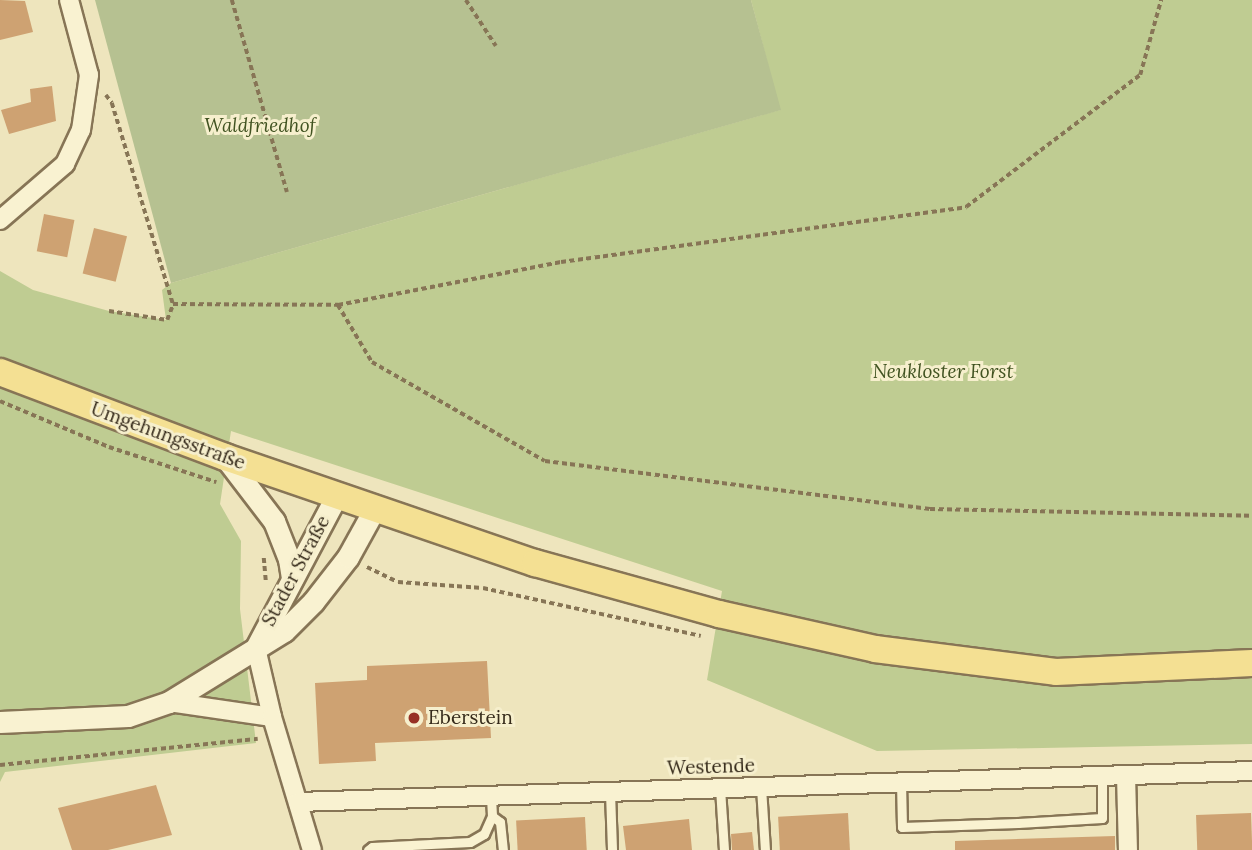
<!DOCTYPE html>
<meta charset="utf-8">
<style>
body{margin:0}
#map{position:relative;width:1252px;height:850px;overflow:hidden;background:#eee5bd;font-family:Lora,serif}
div>[style]{position:absolute}
[style*='--x']{left:calc(var(--x)*1px);top:calc(var(--y)*1px);width:calc(var(--w)*1px);rotate:calc(var(--a)*1deg)}
.green>*{inset:0;background:#bfcc92}
.cemetery>*{inset:0;background:#b6c191}
.building>*{inset:0;background:#cea272;transform-origin:0 0}
.path>*{height:3.5px;margin-top:-1.75px;transform-origin:0;background:repeating-linear-gradient(90deg,#877556 0 5px,transparent 0 8.5px)}
.roads{filter:drop-shadow(2px 0 #877556) drop-shadow(-2px 0 #877556) drop-shadow(0 2px #877556) drop-shadow(0 -2px #877556)}
.service>*{height:9px;margin:-4.5px;padding:0 4.5px;transform-origin:4.5px;border-radius:4.5px;background:#f9f2d1}
.minor>*{height:18px;margin:-9px;padding:0 9px;transform-origin:9px;border-radius:9px;background:#f9f2d1}
.tertiary>*{height:21px;margin:-10.5px;padding:0 10.5px;transform-origin:10.5px;border-radius:10.5px;background:#f9f2d1}
.primary>*{height:26px;margin:-13px;padding:0 13px;transform-origin:13px;border-radius:13px;background:#f4e093}
.dots>*{width:19px;height:19px;translate:-50% -50%;box-sizing:border-box;border:4px solid #f6efcd;border-radius:50%}
span{translate:-50% -50%;white-space:nowrap;text-align:center;line-height:1.15;-webkit-text-stroke:6px #f6efcd;paint-order:stroke}
.park-label{font-size:19px;color:#415321;font-style:italic}
.street-label{font-size:19px;color:#362b1b}
.poi-label{font-size:19px;color:#362b1b}
.left{translate:0 -50%;text-align:left}
</style>
<div id="map">
<div class="green">
<i style="clip-path:polygon(751px 0,1252px 0,1252px 744px,877px 751px,707px 680px,722px 591px,231px 431px,220px 504px,241px 541px,240px 609px,256px 743px,5px 772px,0 782px,0 271px,33px 290px,109px 311px,166px 320px,162px 290px,171px 283px,780px 110px)"></i>
</div>
<div class="cemetery">
<i style="clip-path:polygon(95px 0,751px 0,781px 110px,171px 283px)"></i>
</div>
<div class="building">
<i style="clip-path:polygon(0 0,25px 1px,33px 32px,0 40px)"></i>
<i style="clip-path:polygon(52px 86px,56px 121px,9px 134px,1px 110px,31px 102px,30px 89px)"></i>
<i style="left:44px;top:214px;width:31px;height:38px;rotate:11deg"></i>
<i style="left:94px;top:228px;width:34px;height:47px;rotate:14deg"></i>
<i style="clip-path:polygon(487px 661px,491px 738px,375px 743px,376px 761px,319px 764px,315px 683px,367px 680px,367px 666px)"></i>
<i style="clip-path:polygon(156px 785px,172px 835px,108px 850px,72px 850px,58px 808px)"></i>
<i style="left:848px;top:813px;width:37px;height:70px;rotate:87deg"></i>
<i style="left:1251px;top:813px;width:37px;height:55px;rotate:88deg"></i>
<i style="left:585px;top:817px;width:33px;height:69px;rotate:87deg"></i>
<i style="clip-path:polygon(689px 819px,692px 850px,626px 850px,623px 826px)"></i>
<i style="clip-path:polygon(752px 832px,754px 850px,732px 850px,731px 834px)"></i>
<i style="clip-path:polygon(1115px 836px,1115px 850px,955px 850px,955px 841px)"></i>
</div>
<div class="path">
<i style="--x:232;--y:0;--w:200;--a:74"></i>
<i style="--x:466;--y:0;--w:55;--a:56.9"></i>
<i style="--x:106;--y:95;--w:10;--a:53"></i>
<i style="--x:112;--y:103;--w:210;--a:73.1"></i>
<i style="--x:173;--y:304;--w:165;--a:0.3"></i>
<i style="--x:338;--y:305;--w:227;--a:-10.9"></i>
<i style="--x:561;--y:262;--w:409;--a:-7.7"></i>
<i style="--x:966;--y:207;--w:218;--a:-37.2"></i>
<i style="--x:1140;--y:75;--w:78;--a:-74.4"></i>
<i style="--x:338;--y:305;--w:66;--a:59.2"></i>
<i style="--x:372;--y:362;--w:199;--a:29.8"></i>
<i style="--x:545;--y:461;--w:388;--a:7.1"></i>
<i style="--x:930;--y:509;--w:322;--a:1.2"></i>
<i style="--x:109;--y:311;--w:59;--a:8.8"></i>
<i style="--x:167;--y:320;--w:17;--a:-69"></i>
<i style="--x:0;--y:401;--w:118;--a:22.9"></i>
<i style="--x:109;--y:447;--w:113;--a:18.1"></i>
<i style="--x:264;--y:558;--w:23;--a:85"></i>
<i style="--x:367;--y:567;--w:34;--a:26"></i>
<i style="--x:398;--y:582;--w:85;--a:4"></i>
<i style="--x:483;--y:588;--w:223;--a:12.4"></i>
<i style="--x:0;--y:765;--w:259;--a:-5.8"></i>
</div>
<div class="roads">
<div class="service">
<i style="--x:901;--y:782;--w:45;--a:88.7"></i>
<i style="--x:902;--y:827;--w:116;--a:-2"></i>
<i style="--x:1018;--y:823;--w:84;--a:-3.4"></i>
<i style="--x:1102;--y:818;--w:42;--a:-90"></i>
<i style="--x:761;--y:787;--w:63;--a:86.4"></i>
<i style="--x:720;--y:788;--w:62;--a:86.3"></i>
<i style="--x:610;--y:792;--w:58;--a:88"></i>
<i style="--x:492;--y:816;--w:10;--a:37"></i>
<i style="--x:500;--y:822;--w:28;--a:84"></i>
<i style="--x:368;--y:850;--w:5;--a:-37"></i>
<i style="--x:372;--y:847;--w:98;--a:-2.9"></i>
<i style="--x:470;--y:842;--w:16;--a:-30"></i>
<i style="--x:484;--y:834;--w:20;--a:-66"></i>
<i style="--x:492;--y:816;--w:20;--a:-93"></i>
</div>
<div class="minor">
<i style="--x:0;--y:220;--w:86;--a:-40.7"></i>
<i style="--x:65;--y:164;--w:38;--a:-65"></i>
<i style="--x:81;--y:130;--w:56;--a:-81.7"></i>
<i style="--x:89;--y:75;--w:78;--a:-104.9"></i>
<i style="--x:256;--y:648;--w:71;--a:76.9"></i>
<i style="--x:169;--y:702;--w:104;--a:8.3"></i>
<i style="--x:272;--y:717;--w:139;--a:73.3"></i>
<i style="--x:1126;--y:775;--w:75;--a:88.5"></i>
<i style="--x:298;--y:802;--w:955;--a:-1.86"></i>
</div>
<div class="tertiary">
<i style="--x:225;--y:457;--w:81;--a:52.6"></i>
<i style="--x:274;--y:521;--w:41;--a:68.5"></i>
<i style="--x:289;--y:559;--w:20;--a:81"></i>
<i style="--x:257;--y:646;--w:171;--a:-62.1"></i>
<i style="--x:0;--y:722;--w:128;--a:-2.7"></i>
<i style="--x:128;--y:716;--w:43;--a:-18.9"></i>
<i style="--x:169;--y:702;--w:135;--a:-31.7"></i>
<i style="--x:284;--y:631;--w:41;--a:-45"></i>
<i style="--x:313;--y:602;--w:57;--a:-52.1"></i>
<i style="--x:348;--y:557;--w:56;--a:-61.1"></i>
</div>
<div class="primary">
<i style="--x:0;--y:372;--w:241;--a:20.7"></i>
<i style="--x:225;--y:457;--w:328;--a:18.9"></i>
<i style="--x:535;--y:563;--w:191;--a:15.5"></i>
<i style="--x:719;--y:614;--w:160;--a:12.6"></i>
<i style="--x:875;--y:649;--w:182;--a:7.2"></i>
<i style="--x:1056;--y:672;--w:196;--a:-2.6"></i>
</div>
</div>
<div class="dots">
<i style="left:414px;top:718px;background:#973125"></i>
</div>
<div class="park-label">
<span style="left:260px;top:126px">Waldfriedhof</span>
<span style="left:943px;top:372px">Neukloster Forst</span>
</div>
<div class="street-label">
<span style="left:168px;top:436px;rotate:20deg">Umgehungsstraße</span>
<span style="left:296px;top:571px;rotate:-62deg">Stader Straße</span>
<span style="left:711px;top:767px;rotate:-2deg">Westende</span>
</div>
<div class="poi-label">
<span class="left" style="left:428px;top:718px">Eberstein</span>
</div>
</div>
